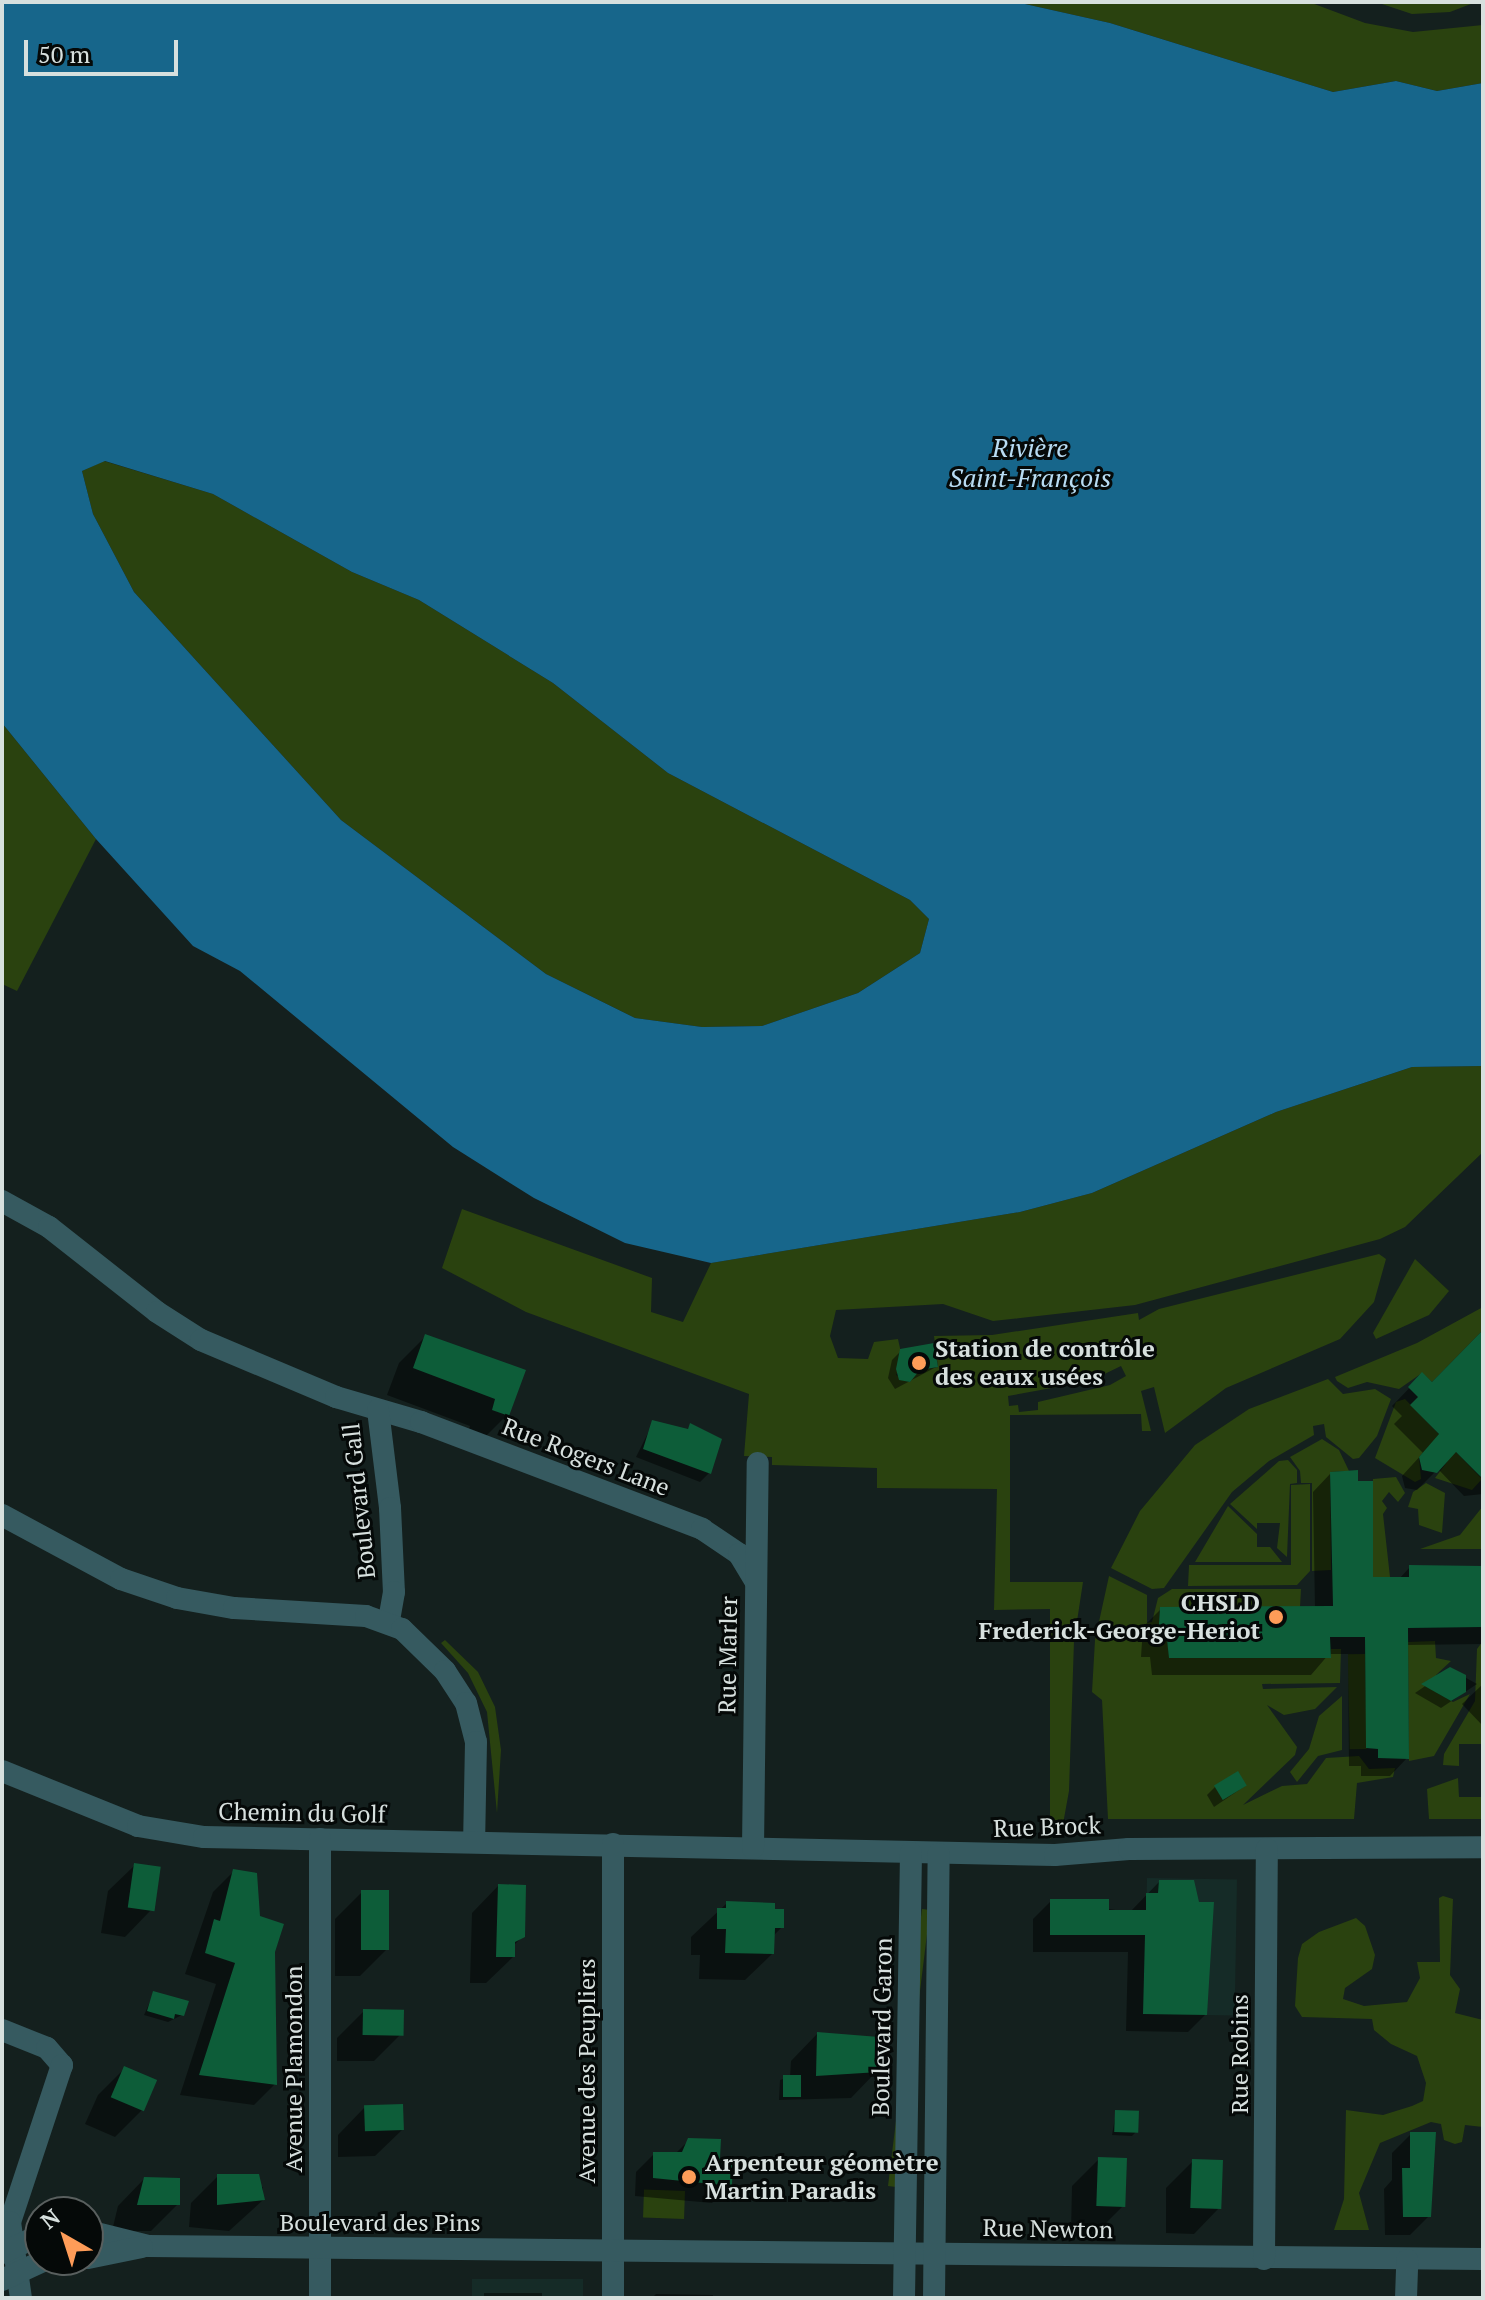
<!DOCTYPE html>
<meta charset="utf-8">
<style>
body{margin:0}
#map{position:relative;width:1485px;height:2300px;overflow:hidden;background:#14201e;font-family:"PT Serif",serif}
div>[style]{position:absolute}
[style*='--x']{left:calc(var(--x)*1px);top:calc(var(--y)*1px);width:calc(var(--w)*1px);rotate:calc(var(--a)*1deg)}
.built>*{inset:0;background:#152b27;transform-origin:0 0}
.green>*{inset:0;background:#2a420f;transform-origin:0 0}
.water>*{inset:0;background:#17668b}
.shadow>*{inset:0;background:#0007;transform-origin:0 0}
.building>*{inset:0;background:#0d5d39;transform-origin:0 0}
.minor>*{height:22px;margin:-11px;padding:0 11px;transform-origin:11px;border-radius:11px;background:#365a60}
.dots>*{width:22px;height:22px;translate:-50% -50%;box-sizing:border-box;border:4px solid #050908;border-radius:50%}
span{translate:-50% -50%;white-space:nowrap;text-align:center;line-height:1.15;-webkit-text-stroke:6px #050908;paint-order:stroke}
.poi-label{font-size:24px;color:#d7e0de;font-weight:700}
.left{translate:0 -50%;text-align:left}
.right{translate:-100% -50%;text-align:right}
.street-label{font-size:24px;color:#d7e0de}
.water-label{font-size:26px;color:#b8dcf3;font-style:italic}
.frame{position:absolute;inset:0;border:4px solid #d7e0de;pointer-events:none}
.north{position:absolute;left:24px;top:2196px;width:80px;height:80px;box-sizing:border-box;background:#050908;border:2px solid #595f5e;border-radius:50%;rotate:321deg;font-size:22px;font-weight:700;line-height:32px;text-align:center;color:#d7e0de}
.north::after{content:'';display:block;margin:auto;width:28px;height:36px;background:#fe9c58;clip-path:polygon(50% 0,100% 100%,50% 72%,0 100%)}
.scale{position:absolute;left:24px;top:40px;width:154px;height:36px;box-sizing:border-box;border:4px solid #d7e0de;border-top:0;padding-left:10px;font-size:24px;line-height:28px;white-space:nowrap;color:#d7e0de;-webkit-text-stroke:6px #050908;paint-order:stroke}
</style>
<div id="map">
<div class="built">
<i style="left:1147px;top:1878px;width:90px;height:136px;rotate:1deg"></i>
<i style="left:472px;top:2279px;width:111px;height:19px"></i>
</div>
<div class="green">
<i style="clip-path:polygon(1016px 2px,1309px 2px,1365px 23px,1413px 32px,1483px 25px,1483px 83px,1437px 91px,1396px 81px,1333px 92px,1110px 23px)"></i>
<i style="clip-path:polygon(1376px 2px,1476px 2px,1450px 12px,1412px 14px)"></i>
<i style="clip-path:polygon(104px 461px,213px 494px,352px 572px,419px 600px,553px 683px,668px 773px,910px 900px,929px 919px,920px 953px,858px 993px,762px 1026px,702px 1027px,635px 1018px,546px 974px,341px 820px,134px 592px,93px 514px,82px 471px)"></i>
<i style="clip-path:polygon(2px 723px,96px 839px,17px 991px,2px 984px)"></i>
<i style="clip-path:polygon(evenodd,1483px 1066px,1483px 1152px,1405px 1227px,1380px 1239px,1135px 1305px,993px 1321px,943px 1304px,836px 1310px,830px 1336px,838px 1358px,868px 1359px,874px 1342px,898px 1339px,903px 1362px,896px 1375px,910px 1382px,917px 1371px,938px 1367px,934px 1336px,992px 1335px,1138px 1313px,1139px 1320px,1159px 1309px,1379px 1254px,1386px 1259px,1374px 1302px,1340px 1339px,1226px 1388px,1165px 1433px,1154px 1387px,1141px 1391px,1151px 1431px,1142px 1431px,1141px 1414px,1010px 1415px,1010px 1582px,1083px 1582px,1074px 1641px,1069px 1791px,1063px 1824px,1050px 1839px,1050px 1609px,994px 1610px,997px 1489px,877px 1488px,877px 1468px,772px 1465px,772px 1457px,744px 1456px,749px 1394px,526px 1312px,442px 1268px,462px 1209px,652px 1278px,651px 1312px,683px 1322px,711px 1263px,1020px 1212px,1092px 1193px,1276px 1112px,1412px 1067px,1483px 1066px,1121px 1366px,1126px 1376px,1110px 1385px,1038px 1402px,1038px 1410px,1019px 1412px,1018px 1405px,1009px 1406px,1008px 1396px,1090px 1381px,1121px 1366px)"></i>
<i style="clip-path:polygon(1415px 1259px,1449px 1291px,1429px 1315px,1376px 1339px,1373px 1333px)"></i>
<i style="clip-path:polygon(1483px 1307px,1483px 1330px,1432px 1382px,1422px 1373px,1399px 1389px,1367px 1382px,1348px 1388px,1337px 1381px,1335px 1377px,1417px 1343px)"></i>
<i style="clip-path:polygon(1328px 1379px,1343px 1394px,1375px 1389px,1391px 1399px,1377px 1436px,1359px 1458px,1353px 1459px,1326px 1437px,1324px 1424px,1313px 1426px,1314px 1435px,1269px 1461px,1232px 1492px,1164px 1588px,1152px 1589px,1111px 1568px,1140px 1511px,1195px 1445px,1249px 1409px)"></i>
<i style="clip-path:polygon(1405px 1399px,1482px 1479px,1472px 1490px,1435px 1478px,1447px 1462px,1441px 1450px,1429px 1446px,1419px 1457px,1421px 1479px,1415px 1482px,1375px 1458px,1396px 1402px)"></i>
<i style="clip-path:polygon(1322px 1439px,1339px 1450px,1349px 1471px,1330px 1472px,1331px 1570px,1312px 1571px,1312px 1483px,1301px 1483px,1300px 1471px,1290px 1457px)"></i>
<i style="clip-path:polygon(1288px 1460px,1297px 1470px,1297px 1483px,1290px 1484px,1287px 1557px,1277px 1548px,1280px 1523px,1257px 1523px,1257px 1529px,1230px 1504px,1279px 1461px)"></i>
<i style="clip-path:polygon(1396px 1477px,1405px 1493px,1398px 1502px,1389px 1492px,1382px 1501px,1387px 1508px,1383px 1514px,1390px 1577px,1373px 1577px,1373px 1479px)"></i>
<i style="clip-path:polygon(1426px 1483px,1445px 1493px,1442px 1533px,1419px 1525px,1418px 1509px,1408px 1507px,1413px 1492px)"></i>
<i style="clip-path:polygon(1310px 1484px,1310px 1571px,1297px 1585px,1188px 1586px,1189px 1565px,1291px 1565px,1291px 1485px)"></i>
<i style="clip-path:polygon(1228px 1506px,1257px 1534px,1257px 1547px,1270px 1547px,1282px 1562px,1195px 1562px)"></i>
<i style="clip-path:polygon(1483px 1506px,1483px 1549px,1420px 1549px,1460px 1535px)"></i>
<i style="clip-path:polygon(1109px 1576px,1147px 1595px,1147px 1623px,1152px 1622px,1158px 1598px,1172px 1589px,1301px 1589px,1300px 1607px,1160px 1607px,1158px 1640px,1167px 1640px,1170px 1658px,1331px 1658px,1331px 1649px,1341px 1649px,1340px 1683px,1262px 1684px,1263px 1689px,1337px 1687px,1315px 1709px,1284px 1715px,1267px 1705px,1297px 1747px,1295px 1755px,1243px 1805px,1282px 1786px,1307px 1784px,1326px 1758px,1359px 1756px,1369px 1769px,1395px 1768px,1393px 1777px,1357px 1783px,1354px 1819px,1108px 1819px,1102px 1700px,1092px 1692px,1095px 1640px)"></i>
<i style="clip-path:polygon(445px 1640px,478px 1672px,495px 1707px,501px 1750px,497px 1813px,487px 1712px,468px 1673px,441px 1643px)"></i>
<i style="clip-path:polygon(1435px 1641px,1436px 1658px,1451px 1661px,1436px 1675px,1437px 1693px,1453px 1702px,1470px 1694px,1434px 1756px,1409px 1761px,1408px 1642px)"></i>
<i style="clip-path:polygon(1483px 1641px,1483px 1744px,1459px 1744px,1459px 1766px,1443px 1765px,1444px 1754px,1475px 1701px,1477px 1649px)"></i>
<i style="left:1365px;top:1654px;width:95px;height:17px;rotate:89deg"></i>
<i style="clip-path:polygon(1342px 1696px,1342px 1750px,1318px 1756px,1297px 1782px,1290px 1772px,1309px 1749px,1319px 1716px)"></i>
<i style="clip-path:polygon(1458px 1778px,1459px 1797px,1483px 1797px,1483px 1819px,1429px 1819px,1427px 1789px)"></i>
<i style="clip-path:polygon(1443px 1896px,1453px 1899px,1450px 1975px,1460px 1989px,1455px 2013px,1483px 2020px,1483px 2127px,1465px 2125px,1462px 2142px,1455px 2144px,1444px 2140px,1441px 2124px,1431px 2122px,1380px 2143px,1359px 2193px,1369px 2230px,1334px 2230px,1344px 2199px,1346px 2110px,1383px 2115px,1412px 2106px,1423px 2101px,1426px 2083px,1417px 2056px,1391px 2044px,1374px 2030px,1372px 2019px,1302px 2017px,1295px 2006px,1298px 1958px,1302px 1944px,1319px 1932px,1356px 1918px,1365px 1926px,1375px 1955px,1372px 1969px,1345px 1988px,1343px 1999px,1364px 2006px,1407px 2002px,1420px 1978px,1417px 1962px,1440px 1962px,1439px 1898px)"></i>
<i style="left:922px;top:1909px;width:8px;height:279px;rotate:7deg"></i>
<i style="left:685px;top:2191px;width:28px;height:41px;rotate:92deg"></i>
</div>
<div class="water">
<i style="clip-path:polygon(evenodd,2px 2px,1016px 2px,1110px 23px,1333px 92px,1396px 81px,1437px 91px,1483px 83px,1483px 1066px,1412px 1067px,1276px 1112px,1092px 1193px,1020px 1212px,711px 1263px,625px 1243px,534px 1198px,453px 1147px,240px 971px,193px 946px,96px 839px,2px 723px,2px 2px,105px 461px,213px 494px,352px 572px,419px 600px,553px 683px,668px 773px,910px 900px,929px 919px,920px 953px,858px 993px,762px 1026px,702px 1027px,635px 1018px,546px 974px,341px 820px,134px 592px,93px 514px,82px 471px,105px 461px)"></i>
</div>
<div class="shadow">
<i style="clip-path:polygon(1483px 1332px,1483px 1494px,1464px 1496px,1438px 1469px,1417px 1490px,1405px 1488px,1402px 1476px,1423px 1453px,1394px 1424px,1402px 1416px,1392px 1406px,1422px 1375px,1432px 1385px)"></i>
<i style="clip-path:polygon(426px 1336px,523px 1372px,507px 1415px,480px 1442px,466px 1436px,470px 1426px,387px 1395px,399px 1363px)"></i>
<i style="clip-path:polygon(901px 1351px,936px 1367px,895px 1389px,888px 1378px,892px 1360px)"></i>
<i style="clip-path:polygon(653px 1423px,686px 1431px,691px 1425px,719px 1440px,709px 1473px,700px 1482px,636px 1457px)"></i>
<i style="clip-path:polygon(1330px 1474px,1371px 1579px,1399px 1579px,1410px 1567px,1483px 1568px,1483px 1644px,1406px 1645px,1407px 1758px,1390px 1776px,1361px 1776px,1361px 1766px,1349px 1766px,1348px 1654px,1329px 1654px,1311px 1675px,1152px 1675px,1150px 1657px,1141px 1657px,1143px 1627px,1161px 1609px,1315px 1608px,1313px 1492px)"></i>
<i style="clip-path:polygon(1450px 1669px,1477px 1684px,1441px 1708px,1415px 1693px)"></i>
<i style="clip-path:polygon(1483px 1684px,1483px 1726px,1462px 1704px)"></i>
<i style="clip-path:polygon(1245px 1786px,1214px 1807px,1207px 1795px,1215px 1787px)"></i>
<i style="clip-path:polygon(135px 1865px,151px 1910px,125px 1937px,101px 1933px,108px 1891px)"></i>
<i style="clip-path:polygon(234px 1871px,273px 1951px,275px 2084px,254px 2105px,180px 2095px,216px 1984px,185px 1974px,213px 1892px)"></i>
<i style="clip-path:polygon(1159px 1882px,1206px 2014px,1188px 2032px,1126px 2031px,1128px 1952px,1033px 1952px,1033px 1919px,1051px 1901px,1130px 1912px)"></i>
<i style="clip-path:polygon(498px 1886px,523px 1936px,513px 1946px,513px 1957px,486px 1983px,470px 1983px,472px 1913px)"></i>
<i style="clip-path:polygon(362px 1892px,387px 1949px,360px 1976px,335px 1976px,335px 1919px)"></i>
<i style="clip-path:polygon(727px 1903px,782px 1927px,772px 1937px,772px 1954px,745px 1980px,699px 1979px,700px 1955px,691px 1955px,691px 1937px)"></i>
<i style="clip-path:polygon(154px 1993px,182px 2015px,168px 2022px,144px 2015px)"></i>
<i style="clip-path:polygon(364px 2011px,401px 2034px,374px 2061px,337px 2061px,337px 2038px)"></i>
<i style="clip-path:polygon(817px 2034px,877px 2071px,851px 2098px,779px 2100px,780px 2080px,790px 2077px,791px 2061px)"></i>
<i style="clip-path:polygon(125px 2068px,142px 2110px,115px 2137px,85px 2124px,98px 2095px)"></i>
<i style="clip-path:polygon(364px 2108px,402px 2130px,375px 2156px,338px 2157px,338px 2135px)"></i>
<i style="clip-path:polygon(1116px 2112px,1136px 2132px,1132px 2136px,1112px 2135px)"></i>
<i style="clip-path:polygon(1411px 2134px,1429px 2216px,1410px 2235px,1385px 2235px,1384px 2189px,1392px 2180px,1392px 2153px)"></i>
<i style="clip-path:polygon(689px 2140px,718px 2160px,730px 2185px,712px 2203px,635px 2196px,636px 2172px,654px 2154px,675px 2154px)"></i>
<i style="clip-path:polygon(1099px 2159px,1124px 2205px,1097px 2232px,1071px 2232px,1072px 2186px)"></i>
<i style="clip-path:polygon(1193px 2161px,1220px 2207px,1194px 2234px,1166px 2233px,1166px 2188px)"></i>
<i style="clip-path:polygon(218px 2176px,263px 2187px,263px 2200px,229px 2231px,189px 2227px,191px 2203px)"></i>
<i style="clip-path:polygon(144px 2179px,178px 2204px,151px 2231px,112px 2231px,118px 2206px)"></i>
<i style="left:484px;top:2293px;width:58px;height:7px"></i>
<i style="clip-path:polygon(656px 2294px,713px 2295px,713px 2298px,652px 2298px)"></i>
</div>
<div class="building">
<i style="clip-path:polygon(1483px 1330px,1483px 1479px,1456px 1452px,1437px 1473px,1422px 1470px,1419px 1457px,1439px 1434px,1410px 1405px,1418px 1397px,1408px 1387px,1422px 1372px,1432px 1382px)"></i>
<i style="clip-path:polygon(425px 1334px,526px 1370px,509px 1416px,492px 1410px,495px 1399px,413px 1368px)"></i>
<i style="clip-path:polygon(934px 1343px,938px 1367px,920px 1370px,910px 1382px,899px 1380px,896px 1369px,900px 1349px)"></i>
<i style="clip-path:polygon(652px 1420px,688px 1429px,690px 1423px,722px 1439px,711px 1474px,643px 1449px)"></i>
<i style="clip-path:polygon(1358px 1470px,1358px 1481px,1373px 1481px,1373px 1577px,1409px 1577px,1409px 1565px,1483px 1566px,1483px 1627px,1408px 1628px,1409px 1759px,1378px 1758px,1378px 1749px,1366px 1748px,1365px 1637px,1330px 1637px,1331px 1658px,1169px 1658px,1167px 1640px,1158px 1640px,1160px 1607px,1333px 1606px,1330px 1472px)"></i>
<i style="clip-path:polygon(1450px 1667px,1466px 1675px,1466px 1692px,1451px 1701px,1421px 1684px)"></i>
<i style="left:1238px;top:1771px;width:17px;height:28px;rotate:59deg"></i>
<i style="left:134px;top:1863px;width:27px;height:45px;rotate:8deg"></i>
<i style="clip-path:polygon(233px 1869px,257px 1873px,260px 1916px,284px 1924px,275px 1952px,277px 2085px,199px 2075px,235px 1963px,205px 1953px,214px 1919px,220px 1921px)"></i>
<i style="clip-path:polygon(1159px 1880px,1194px 1880px,1199px 1902px,1214px 1902px,1207px 2015px,1143px 2014px,1145px 1935px,1050px 1935px,1050px 1899px,1109px 1899px,1109px 1910px,1146px 1910px,1146px 1893px,1158px 1893px)"></i>
<i style="clip-path:polygon(498px 1884px,526px 1885px,525px 1937px,515px 1942px,515px 1957px,496px 1957px)"></i>
<i style="left:361px;top:1890px;width:28px;height:60px"></i>
<i style="clip-path:polygon(726px 1901px,775px 1903px,775px 1909px,784px 1909px,784px 1928px,775px 1928px,774px 1954px,725px 1953px,726px 1929px,717px 1929px,717px 1908px,726px 1908px)"></i>
<i style="clip-path:polygon(153px 1991px,189px 2001px,184px 2016px,175px 2014px,174px 2019px,147px 2011px)"></i>
<i style="left:363px;top:2009px;width:41px;height:26px;rotate:1deg"></i>
<i style="clip-path:polygon(817px 2032px,879px 2037px,879px 2072px,816px 2076px)"></i>
<i style="left:124px;top:2066px;width:36px;height:34px;rotate:23deg"></i>
<i style="left:783px;top:2075px;width:18px;height:22px"></i>
<i style="left:403px;top:2104px;width:26px;height:39px;rotate:88deg"></i>
<i style="left:1115px;top:2110px;width:24px;height:22px;rotate:2deg"></i>
<i style="clip-path:polygon(1410px 2132px,1436px 2132px,1431px 2217px,1403px 2217px,1402px 2168px,1410px 2168px)"></i>
<i style="clip-path:polygon(688px 2138px,721px 2139px,720px 2158px,733px 2159px,732px 2186px,653px 2178px,653px 2152px,682px 2152px)"></i>
<i style="left:1098px;top:2157px;width:29px;height:49px;rotate:2deg"></i>
<i style="left:1192px;top:2159px;width:31px;height:49px;rotate:2deg"></i>
<i style="clip-path:polygon(217px 2174px,259px 2174px,265px 2200px,217px 2205px)"></i>
<i style="clip-path:polygon(144px 2177px,180px 2178px,180px 2205px,137px 2205px)"></i>
</div>
<div class="minor">
<i style="--x:2;--y:1201;--w:54;--a:29"></i>
<i style="--x:49;--y:1227;--w:137;--a:38.2"></i>
<i style="--x:157;--y:1312;--w:52;--a:32.5"></i>
<i style="--x:201;--y:1340;--w:147;--a:22.9"></i>
<i style="--x:336;--y:1397;--w:89;--a:16.4"></i>
<i style="--x:421;--y:1422;--w:301;--a:20.8"></i>
<i style="--x:702;--y:1529;--w:45;--a:34"></i>
<i style="--x:739;--y:1554;--w:31;--a:59"></i>
<i style="--x:378;--y:1410;--w:99;--a:83"></i>
<i style="--x:390;--y:1508;--w:84;--a:87.3"></i>
<i style="--x:394;--y:1592;--w:29;--a:100"></i>
<i style="--x:2;--y:1515;--w:135;--a:28.3"></i>
<i style="--x:121;--y:1579;--w:59;--a:18.7"></i>
<i style="--x:177;--y:1598;--w:58;--a:10"></i>
<i style="--x:234;--y:1608;--w:132;--a:3.5"></i>
<i style="--x:366;--y:1616;--w:38;--a:20"></i>
<i style="--x:402;--y:1629;--w:60;--a:44.3"></i>
<i style="--x:445;--y:1671;--w:38;--a:57"></i>
<i style="--x:466;--y:1703;--w:40;--a:75.6"></i>
<i style="--x:476;--y:1742;--w:100;--a:91.1"></i>
<i style="--x:2;--y:1771;--w:147;--a:22"></i>
<i style="--x:138;--y:1826;--w:67;--a:9.5"></i>
<i style="--x:204;--y:1837;--w:851;--a:1.21"></i>
<i style="--x:1055;--y:1855;--w:74;--a:-4.6"></i>
<i style="--x:1129;--y:1849;--w:354;--a:-0.3"></i>
<i style="--x:320;--y:1839;--w:459;--a:90"></i>
<i style="--x:613;--y:1844;--w:454;--a:90"></i>
<i style="--x:753;--y:1848;--w:385;--a:-89.3"></i>
<i style="--x:2;--y:2030;--w:48;--a:21.8"></i>
<i style="--x:47;--y:2048;--w:23;--a:49"></i>
<i style="--x:62;--y:2065;--w:165;--a:108.3"></i>
<i style="--x:10;--y:2222;--w:77;--a:81.8"></i>
<i style="--x:88;--y:2231;--w:62;--a:14"></i>
<i style="--x:148;--y:2246;--w:1335;--a:0.56"></i>
<i style="--x:2;--y:2253;--w:42;--a:-25.3"></i>
<i style="--x:88;--y:2258;--w:55;--a:-11.5"></i>
<i style="--x:1264;--y:2259;--w:410;--a:-89.6"></i>
<i style="--x:2;--y:2280;--w:47;--a:-24.9"></i>
<i style="--x:904;--y:2298;--w:445;--a:-89.1"></i>
<i style="--x:934;--y:2298;--w:444;--a:-89.4"></i>
<i style="--x:1406;--y:2298;--w:38;--a:-88"></i>
</div>
<div class="dots">
<i style="left:919px;top:1363px;background:#fe9c58"></i>
<i style="left:1276px;top:1617px;background:#fe9c58"></i>
<i style="left:689px;top:2177px;background:#fe9c58"></i>
</div>
<div class="poi-label">
<span class="left" style="left:935px;top:1363px">Station de contrôle<br>des eaux usées</span>
<span class="right" style="left:1260px;top:1617px">CHSLD<br>Frederick-George-Heriot</span>
<span class="left" style="left:705px;top:2177px">Arpenteur géomètre<br>Martin Paradis</span>
</div>
<div class="street-label">
<span style="left:586px;top:1457px;rotate:21deg">Rue Rogers Lane</span>
<span style="left:359px;top:1501px;rotate:-96deg">Boulevard Gall</span>
<span style="left:728px;top:1655px;rotate:-89deg">Rue Marler</span>
<span style="left:302px;top:1813px;rotate:1deg">Chemin du Golf</span>
<span style="left:1047px;top:1827px;rotate:-2deg">Rue Brock</span>
<span style="left:882px;top:2027px;rotate:-89deg">Boulevard Garon</span>
<span style="left:1240px;top:2054px;rotate:-90deg">Rue Robins</span>
<span style="left:294px;top:2069px;rotate:-90deg">Avenue Plamondon</span>
<span style="left:587px;top:2071px;rotate:-90deg">Avenue des Peupliers</span>
<span style="left:380px;top:2223px">Boulevard des Pins</span>
<span style="left:1048px;top:2229px;rotate:1deg">Rue Newton</span>
</div>
<div class="water-label">
<span style="left:1030px;top:463px">Rivière<br>Saint-François</span>
</div>
<div class="frame"></div>
<div class="north">N</div>
<div class="scale">50 m</div>
</div>
